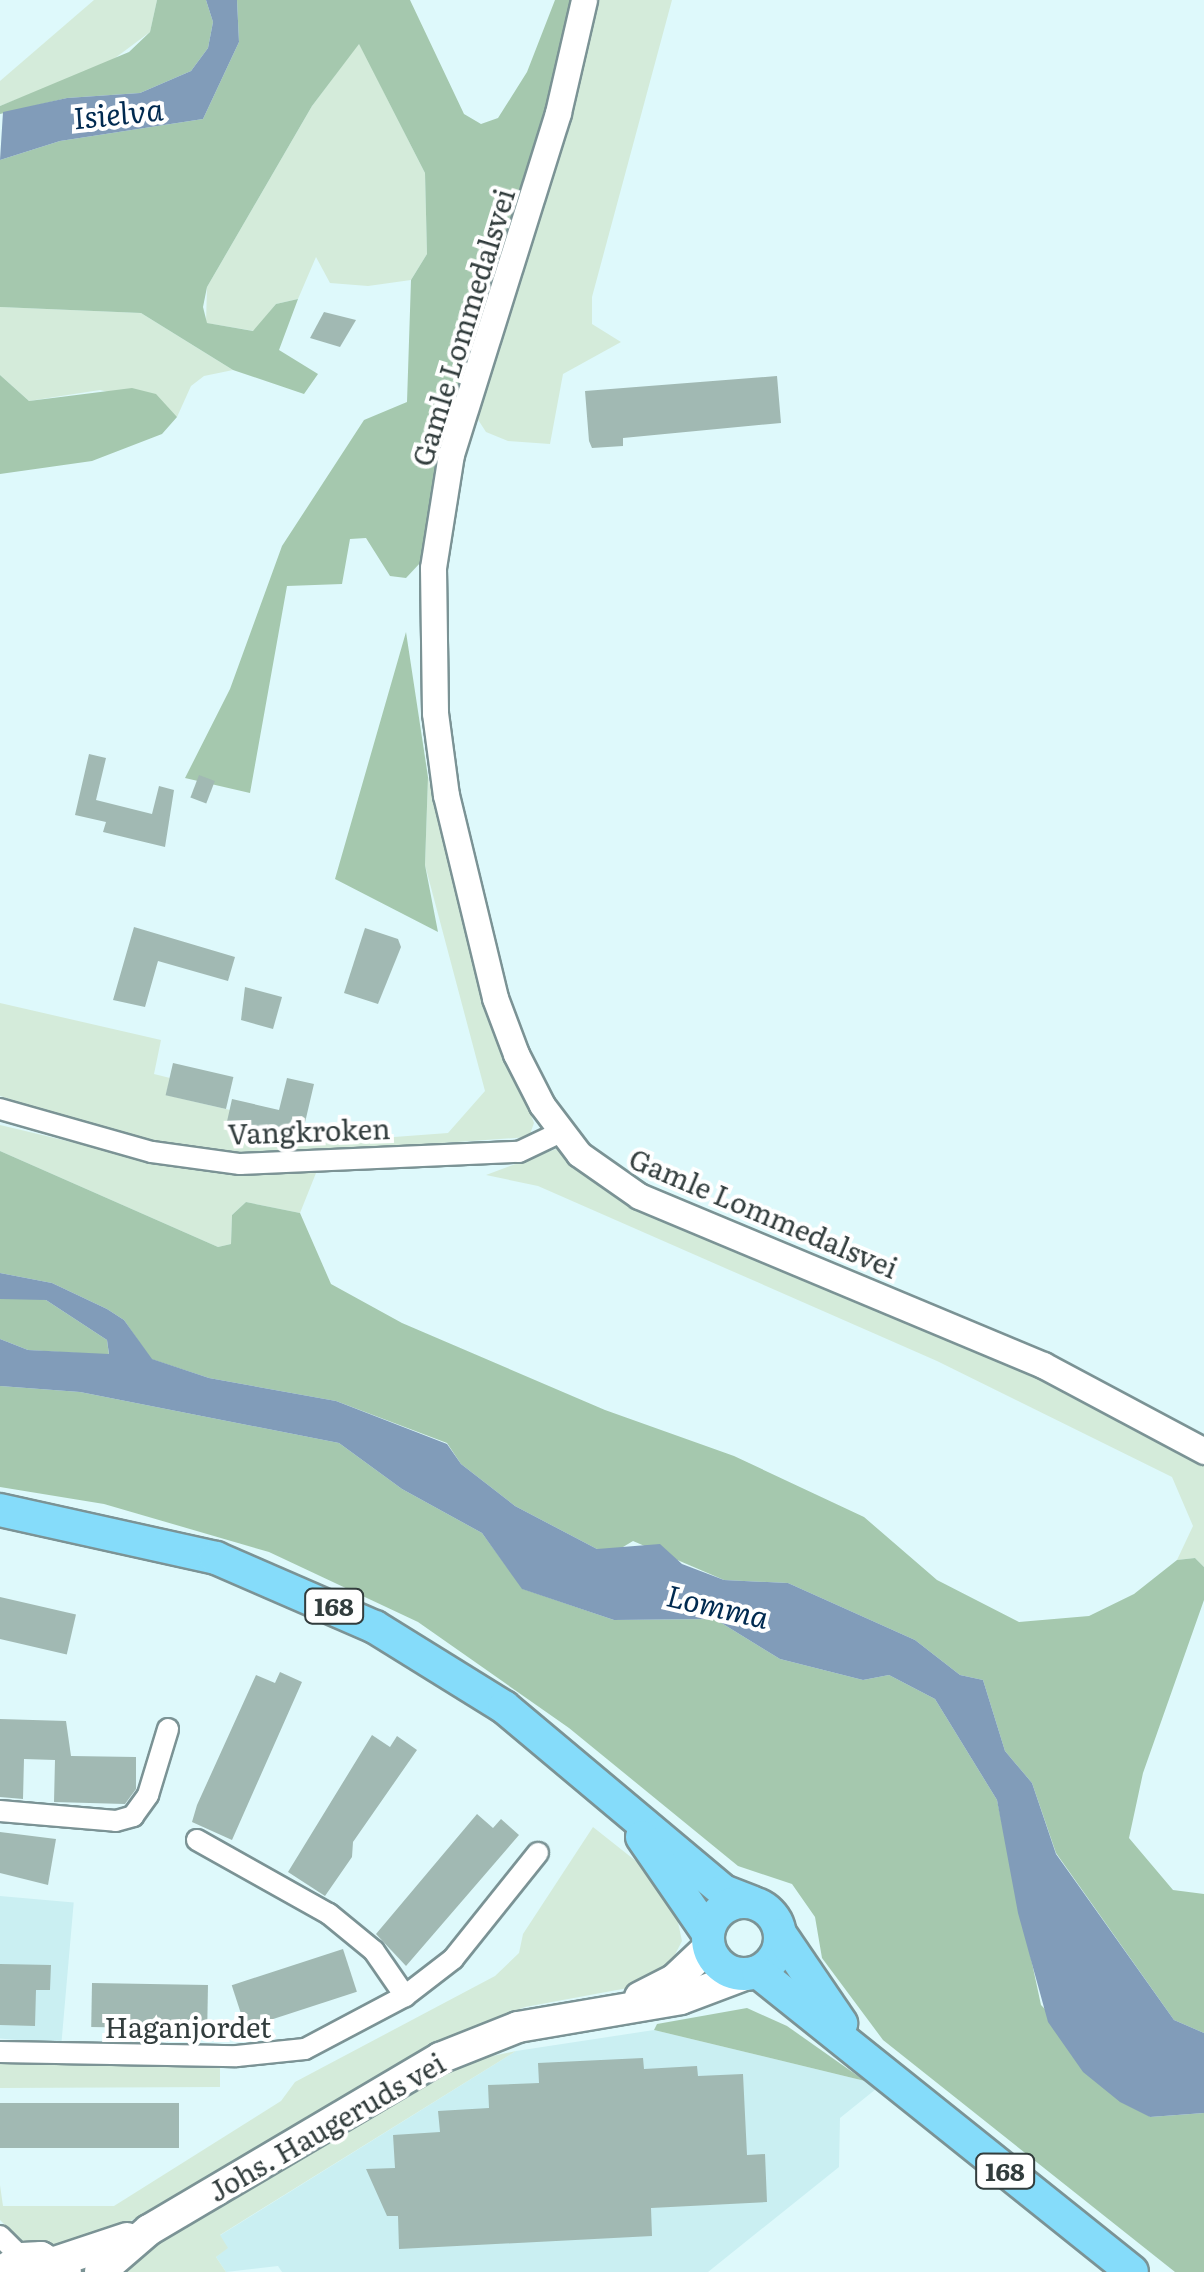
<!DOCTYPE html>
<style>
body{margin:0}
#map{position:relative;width:1204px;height:2272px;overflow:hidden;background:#def9fb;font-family:Literata,serif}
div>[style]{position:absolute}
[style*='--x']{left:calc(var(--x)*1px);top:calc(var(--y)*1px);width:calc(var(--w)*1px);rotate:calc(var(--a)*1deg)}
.built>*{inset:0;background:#caeff2;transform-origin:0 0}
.green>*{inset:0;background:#d4ebda}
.forest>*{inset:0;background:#a5c8ae}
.water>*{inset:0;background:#819cb9}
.building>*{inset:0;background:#a1b9b3;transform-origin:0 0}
.roads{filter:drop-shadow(2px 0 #7b9395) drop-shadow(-2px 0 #7b9395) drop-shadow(0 2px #7b9395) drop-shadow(0 -2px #7b9395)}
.minor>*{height:20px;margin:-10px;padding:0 10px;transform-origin:10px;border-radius:10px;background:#fff}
.tertiary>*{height:25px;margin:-12.5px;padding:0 12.5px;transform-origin:12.5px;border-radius:12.5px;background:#fff}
.secondary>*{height:30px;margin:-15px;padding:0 15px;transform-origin:15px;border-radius:15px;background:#fff}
.primary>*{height:32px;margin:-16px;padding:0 16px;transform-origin:16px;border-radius:16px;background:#85dcfa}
.primary>.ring{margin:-16px;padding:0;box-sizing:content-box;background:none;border:32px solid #85dcfa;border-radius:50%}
span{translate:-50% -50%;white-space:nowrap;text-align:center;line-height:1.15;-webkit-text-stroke:8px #fff;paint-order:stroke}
.shield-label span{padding:2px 8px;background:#fff;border:2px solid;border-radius:8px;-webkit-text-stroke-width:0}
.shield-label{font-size:25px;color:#323d3d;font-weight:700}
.street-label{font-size:28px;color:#323d3d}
.water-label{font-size:30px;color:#002a50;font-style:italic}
</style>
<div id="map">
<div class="built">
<i style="left:0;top:1896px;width:74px;height:142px;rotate:5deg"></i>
<i style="clip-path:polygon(654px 2030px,865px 2081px,876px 2089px,840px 2118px,839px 2167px,708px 2272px,282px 2272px,278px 2266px,226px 2272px,216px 2257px,227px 2248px,219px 2236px,516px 2051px)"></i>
</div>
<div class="green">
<i style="clip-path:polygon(94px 0,157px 0,150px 32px,107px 64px,0 106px,0 81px)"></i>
<i style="clip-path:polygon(589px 0,672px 0,592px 297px,592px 324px,621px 342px,563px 374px,550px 444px,508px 441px,486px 432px,475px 415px,559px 152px)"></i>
<i style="clip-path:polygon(359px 43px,425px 173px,427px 254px,411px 280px,368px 286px,330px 283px,316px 257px,298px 299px,276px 304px,254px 331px,206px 323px,207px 287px,312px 106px)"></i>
<i style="clip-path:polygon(0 307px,141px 313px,233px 370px,204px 376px,191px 386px,177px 417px,162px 405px,100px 390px,29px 401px,0 375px)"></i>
<i style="clip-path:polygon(428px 777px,488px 1003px,534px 1123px,529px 1137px,260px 1156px,201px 1152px,149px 1144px,0 1096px,0 1003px,161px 1040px,154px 1074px,170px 1078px,166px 1095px,230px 1110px,300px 1144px,448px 1133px,485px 1091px,425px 865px)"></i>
<i style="clip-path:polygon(0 1125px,156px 1162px,226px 1172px,316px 1173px,300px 1213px,246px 1202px,232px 1215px,231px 1244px,218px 1247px,0 1151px)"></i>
<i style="clip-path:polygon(556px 1149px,589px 1174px,1033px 1373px,1204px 1461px,1204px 1567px,1195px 1558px,1177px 1560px,1193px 1526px,1172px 1477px,937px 1361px,538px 1186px,486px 1175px)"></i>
<i style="clip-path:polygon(593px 1827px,646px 1869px,676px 1913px,682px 1941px,666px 1972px,644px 1985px,525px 2007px,459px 2032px,75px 2253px,26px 2246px,0 2220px,0 2185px,3px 2206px,114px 2206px,281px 2101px,295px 2082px,495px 1976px,519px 1953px,523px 1934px)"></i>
<i style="clip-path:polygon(516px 2051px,220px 2235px,228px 2248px,216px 2257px,226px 2272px,111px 2272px,469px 2061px)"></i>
<i style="clip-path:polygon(0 2060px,220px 2066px,220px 2087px,0 2088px)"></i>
</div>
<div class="forest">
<i style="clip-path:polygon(157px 0,206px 0,213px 22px,208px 48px,191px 71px,140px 93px,67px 98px,0 114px,0 106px,129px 52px,150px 32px)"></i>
<i style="clip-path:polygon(237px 0,410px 0,464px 114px,481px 124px,498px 118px,527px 72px,555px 0,573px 0,544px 129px,437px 468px,421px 562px,406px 578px,390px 576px,366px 538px,350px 539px,342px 584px,287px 586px,250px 793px,185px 778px,230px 689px,282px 546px,364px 420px,407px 402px,411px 280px,427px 254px,425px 173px,359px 44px,312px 106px,207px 287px,203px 307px,207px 323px,253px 331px,276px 304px,298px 299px,279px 350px,318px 374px,304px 394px,233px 370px,141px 313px,0 307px,0 160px,60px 141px,203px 119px,239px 42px)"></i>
<i style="clip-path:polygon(0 375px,29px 401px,132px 388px,156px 394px,177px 417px,162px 434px,92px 461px,0 474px)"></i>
<i style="clip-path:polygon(406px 632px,428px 777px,425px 865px,438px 932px,335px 879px)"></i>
<i style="clip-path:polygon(0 1151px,218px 1247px,231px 1244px,232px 1215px,246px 1202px,300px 1213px,331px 1284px,402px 1323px,605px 1410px,734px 1456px,864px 1517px,937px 1580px,1019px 1622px,1089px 1616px,1134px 1594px,1177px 1560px,1195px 1558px,1204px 1567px,1204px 1600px,1143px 1773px,1129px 1838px,1173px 1890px,1204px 1894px,1204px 2033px,1174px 2020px,1056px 1853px,1032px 1783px,1005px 1751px,983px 1680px,960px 1675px,915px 1640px,788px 1583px,724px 1580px,633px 1541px,618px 1550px,597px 1549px,515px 1506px,461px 1464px,447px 1443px,336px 1401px,209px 1378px,151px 1359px,124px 1320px,107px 1309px,52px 1283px,0 1273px)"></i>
<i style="clip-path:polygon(27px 1296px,46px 1300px,107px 1340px,109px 1355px,28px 1350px,0 1339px,0 1299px)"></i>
<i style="clip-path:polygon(0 1386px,80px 1392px,339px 1443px,402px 1489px,482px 1533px,523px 1589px,614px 1620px,715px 1619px,780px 1659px,863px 1680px,889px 1675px,935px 1699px,997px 1800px,1041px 2005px,1150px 2117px,1204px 2113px,1204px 2272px,1175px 2272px,883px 2040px,822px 1958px,815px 1917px,792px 1884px,738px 1866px,569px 1728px,418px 1622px,269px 1552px,104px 1504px,0 1487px)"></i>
<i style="clip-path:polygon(747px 2008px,787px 2026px,865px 2081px,654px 2030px,657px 2024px)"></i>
</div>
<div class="water">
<i style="clip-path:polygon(206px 0,237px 0,239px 42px,203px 119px,60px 141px,0 160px,3px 112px,67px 98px,140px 93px,191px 71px,208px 48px,213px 22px)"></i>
<i style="clip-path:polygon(0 1273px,52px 1283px,107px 1309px,124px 1320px,152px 1359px,209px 1378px,336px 1401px,447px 1444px,461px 1464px,515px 1506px,597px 1549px,660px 1544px,682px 1564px,724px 1580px,788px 1583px,915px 1640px,960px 1675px,983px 1680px,1005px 1751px,1032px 1783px,1056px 1854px,1174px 2020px,1204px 2033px,1204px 2113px,1150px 2117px,1120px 2102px,1083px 2072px,1048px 2022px,1018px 1913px,997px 1800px,935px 1699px,889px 1675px,863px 1680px,780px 1659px,715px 1619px,614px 1620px,522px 1589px,482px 1533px,402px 1489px,339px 1443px,80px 1392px,0 1386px,0 1339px,28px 1350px,109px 1354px,107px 1340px,46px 1300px,0 1299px)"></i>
</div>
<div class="building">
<i style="clip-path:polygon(324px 312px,356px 320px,340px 347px,310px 338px)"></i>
<i style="clip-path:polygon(777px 376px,781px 423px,623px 438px,623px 446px,592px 448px,589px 441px,585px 391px)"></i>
<i style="clip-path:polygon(89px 754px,106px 758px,96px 800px,152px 814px,159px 786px,174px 790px,165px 847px,103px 832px,106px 822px,75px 815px)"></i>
<i style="left:199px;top:775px;width:17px;height:24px;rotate:21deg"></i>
<i style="clip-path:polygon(134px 927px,235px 957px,228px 981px,158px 961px,145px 1007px,113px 1000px)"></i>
<i style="clip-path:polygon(365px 928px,398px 939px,401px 947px,378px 1004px,344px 993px)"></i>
<i style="clip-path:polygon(245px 987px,282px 997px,273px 1029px,241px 1020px)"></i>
<i style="left:173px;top:1063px;width:62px;height:33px;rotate:13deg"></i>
<i style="clip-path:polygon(287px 1078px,314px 1084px,300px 1144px,226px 1126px,232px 1099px,279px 1110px)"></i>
<i style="left:0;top:1597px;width:78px;height:41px;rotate:13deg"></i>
<i style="clip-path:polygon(280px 1672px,302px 1682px,232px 1840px,192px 1822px,197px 1805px,256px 1675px,275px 1683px)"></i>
<i style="clip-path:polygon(0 1719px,66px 1721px,71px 1756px,136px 1757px,136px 1789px,125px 1804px,54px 1802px,55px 1760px,24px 1759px,23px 1799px,0 1797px)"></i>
<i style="clip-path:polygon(372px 1735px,390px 1747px,397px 1736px,417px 1750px,353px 1842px,352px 1857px,325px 1896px,288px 1872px)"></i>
<i style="clip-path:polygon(477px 1814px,493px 1828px,501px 1819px,519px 1835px,406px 1966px,376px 1934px)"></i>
<i style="clip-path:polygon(0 1832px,56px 1839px,48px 1885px,0 1873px)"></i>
<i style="left:343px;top:1949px;width:45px;height:117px;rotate:72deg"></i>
<i style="clip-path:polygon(0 1964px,51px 1965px,50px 1990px,36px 1990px,35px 2026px,0 2025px)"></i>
<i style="left:92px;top:1983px;width:116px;height:44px;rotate:1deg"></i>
<i style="clip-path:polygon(643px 2058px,644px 2069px,697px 2066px,698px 2076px,743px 2074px,747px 2155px,765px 2154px,767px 2202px,651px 2208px,652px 2236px,399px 2249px,398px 2216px,387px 2216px,366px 2169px,395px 2168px,393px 2135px,440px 2132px,438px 2111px,489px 2108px,488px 2085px,539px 2083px,538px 2063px)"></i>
<i style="left:0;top:2103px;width:179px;height:45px"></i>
</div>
<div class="roads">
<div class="minor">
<i style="--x:0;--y:1109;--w:158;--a:15.8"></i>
<i style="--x:152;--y:1152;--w:89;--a:7.8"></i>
<i style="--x:240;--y:1164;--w:279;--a:-2.5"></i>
<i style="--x:519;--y:1152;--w:47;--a:-25.5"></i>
<i style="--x:0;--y:1811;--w:116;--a:4.9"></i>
<i style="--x:116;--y:1821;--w:18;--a:-16"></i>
<i style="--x:133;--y:1816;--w:26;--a:-54"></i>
<i style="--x:148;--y:1795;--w:69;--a:-73.1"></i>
<i style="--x:197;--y:1840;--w:151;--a:29.3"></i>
<i style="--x:329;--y:1914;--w:58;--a:39.4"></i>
<i style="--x:374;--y:1951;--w:55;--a:55.4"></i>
<i style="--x:0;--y:2052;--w:237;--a:1"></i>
<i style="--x:237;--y:2056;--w:68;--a:-5.9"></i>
<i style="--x:305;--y:2049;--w:113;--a:-27.9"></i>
<i style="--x:405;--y:1996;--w:61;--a:-37.6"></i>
<i style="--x:453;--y:1959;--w:136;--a:-51.3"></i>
<i style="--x:0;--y:2236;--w:31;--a:45"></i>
</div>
<div class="tertiary">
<i style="--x:584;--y:0;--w:116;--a:103"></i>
<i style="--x:558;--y:113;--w:357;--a:107.4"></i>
<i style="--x:451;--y:454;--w:115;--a:99"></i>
<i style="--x:433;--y:568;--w:145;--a:89.2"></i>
<i style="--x:435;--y:713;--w:83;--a:82.4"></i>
<i style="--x:446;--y:795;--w:209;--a:76.4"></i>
<i style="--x:495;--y:998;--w:60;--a:69.4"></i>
<i style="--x:516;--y:1054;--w:57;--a:63"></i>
<i style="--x:542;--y:1105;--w:61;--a:52.9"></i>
<i style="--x:579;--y:1154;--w:73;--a:35"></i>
<i style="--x:639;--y:1196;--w:438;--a:22.7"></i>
<i style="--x:1043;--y:1365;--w:183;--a:28.1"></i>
</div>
<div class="secondary">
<i style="--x:640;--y:1997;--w:39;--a:-27"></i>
<i style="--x:675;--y:1979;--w:47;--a:-43.3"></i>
<i style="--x:55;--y:2262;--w:76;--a:-18.4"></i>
<i style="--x:1;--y:2272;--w:25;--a:-34"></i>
<i style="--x:22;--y:2258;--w:19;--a:-3"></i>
<i style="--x:41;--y:2257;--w:29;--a:31"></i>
<i style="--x:100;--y:2272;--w:65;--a:-40.6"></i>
<i style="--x:149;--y:2230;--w:338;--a:-30.6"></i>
<i style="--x:440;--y:2058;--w:84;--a:-21.7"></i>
<i style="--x:518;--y:2027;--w:165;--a:-9.7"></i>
<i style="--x:681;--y:1999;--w:68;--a:-20.6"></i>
</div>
<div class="primary">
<i style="--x:0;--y:1510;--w:221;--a:12.5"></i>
<i style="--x:216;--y:1558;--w:173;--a:23.5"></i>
<i style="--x:375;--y:1627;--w:152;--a:31.8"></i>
<i style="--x:504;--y:1707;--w:286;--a:40"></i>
<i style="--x:723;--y:1891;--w:31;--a:21"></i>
<i style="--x:642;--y:1837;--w:116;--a:55.5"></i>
<i class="ring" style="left:708px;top:1902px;width:40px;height:40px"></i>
<i style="--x:781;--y:1935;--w:107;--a:55.7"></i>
<i style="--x:758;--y:1972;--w:479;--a:38.7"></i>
</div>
</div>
<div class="shield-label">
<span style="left:334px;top:1606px">168</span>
<span style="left:1005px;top:2171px">168</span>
</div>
<div class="street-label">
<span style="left:462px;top:327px;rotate:-73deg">Gamle Lommedalsvei</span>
<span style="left:309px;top:1130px;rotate:-2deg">Vangkroken</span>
<span style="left:764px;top:1212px;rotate:23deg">Gamle Lommedalsvei</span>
<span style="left:188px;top:2026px">Haganjordet</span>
<span style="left:326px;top:2126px;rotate:-30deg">Johs. Haugeruds vei</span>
</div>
<div class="water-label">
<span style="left:118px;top:112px;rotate:-6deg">Isielva</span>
<span style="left:718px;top:1605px;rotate:13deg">Lomma</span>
</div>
</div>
